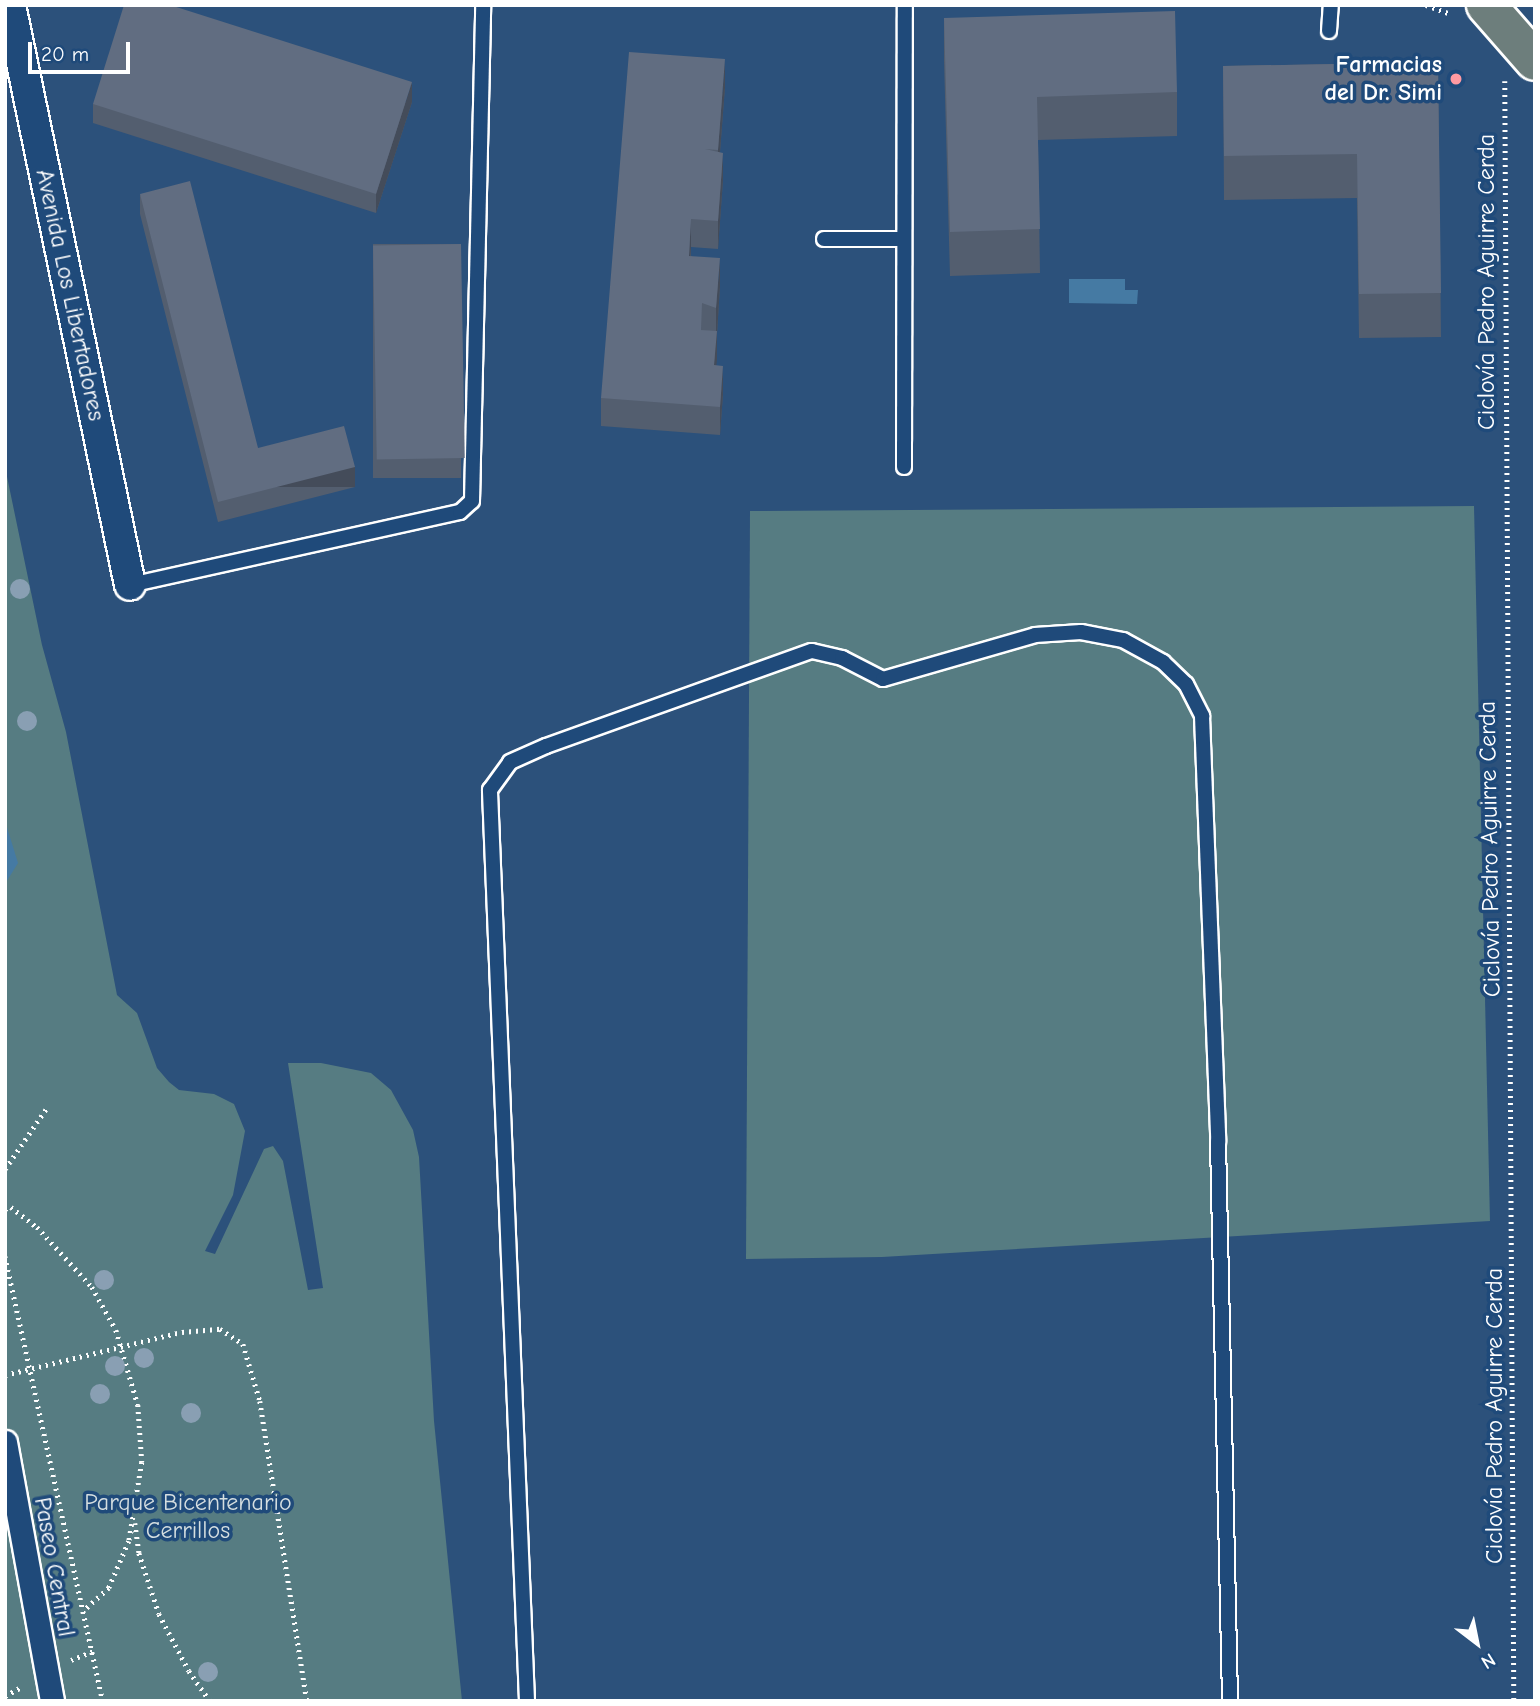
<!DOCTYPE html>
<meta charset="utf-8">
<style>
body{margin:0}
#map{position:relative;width:1540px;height:1706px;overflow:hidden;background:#2c517b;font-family:"Comic Neue",sans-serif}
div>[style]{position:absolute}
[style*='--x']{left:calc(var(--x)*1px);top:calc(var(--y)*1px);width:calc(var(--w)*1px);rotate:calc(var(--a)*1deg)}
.green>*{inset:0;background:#567c82}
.water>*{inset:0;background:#457aa3}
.path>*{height:4.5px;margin-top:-2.25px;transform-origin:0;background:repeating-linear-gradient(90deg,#fff 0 2px,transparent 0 7px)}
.roads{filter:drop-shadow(2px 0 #fff) drop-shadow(-2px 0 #fff) drop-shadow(0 2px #fff) drop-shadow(0 -2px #fff)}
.service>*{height:14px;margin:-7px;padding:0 7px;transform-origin:7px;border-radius:7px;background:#1f4a7a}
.pedestrian>*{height:23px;margin:-11.5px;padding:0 11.5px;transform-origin:11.5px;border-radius:11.5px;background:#1f4a7a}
.minor>*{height:30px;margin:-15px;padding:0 15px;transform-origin:15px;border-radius:15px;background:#1f4a7a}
.primary>*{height:38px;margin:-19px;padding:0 19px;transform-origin:19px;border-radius:19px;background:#6d7e7c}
.trees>*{width:20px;height:20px;margin:-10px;border-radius:50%;background:#899fb3}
.wall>*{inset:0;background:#535e6f;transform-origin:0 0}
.shaded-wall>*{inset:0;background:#444c5a;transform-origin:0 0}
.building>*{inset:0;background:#616d81;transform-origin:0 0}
.dots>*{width:19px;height:19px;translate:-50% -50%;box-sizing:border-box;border:4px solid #1f4a7a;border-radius:50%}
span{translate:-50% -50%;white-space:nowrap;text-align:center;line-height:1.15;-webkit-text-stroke:7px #1f4a7a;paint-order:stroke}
.poi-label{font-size:24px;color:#fff;font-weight:700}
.right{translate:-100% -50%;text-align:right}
.street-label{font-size:24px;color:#fff}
.park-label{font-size:24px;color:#d5dee0}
.frame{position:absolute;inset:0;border:7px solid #fff;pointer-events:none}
.north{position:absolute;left:1442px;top:1608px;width:70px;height:70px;-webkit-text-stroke:5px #1f4a7a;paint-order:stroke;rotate:148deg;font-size:19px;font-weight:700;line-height:28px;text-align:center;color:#fff}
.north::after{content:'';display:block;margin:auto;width:24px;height:32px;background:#fff;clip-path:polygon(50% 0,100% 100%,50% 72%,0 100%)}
.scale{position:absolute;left:28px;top:42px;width:102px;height:32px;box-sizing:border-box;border:4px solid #fff;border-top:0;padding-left:9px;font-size:21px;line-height:24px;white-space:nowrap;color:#fff;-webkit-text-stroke:5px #1f4a7a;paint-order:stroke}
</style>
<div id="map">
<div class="green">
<i style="clip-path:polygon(5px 467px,42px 645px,66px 732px,117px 995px,137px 1013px,157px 1068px,169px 1082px,179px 1090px,214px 1094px,234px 1104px,245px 1131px,233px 1195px,205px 1251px,215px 1254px,264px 1149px,273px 1146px,283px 1161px,308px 1290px,323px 1288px,288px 1063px,321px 1063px,371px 1073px,391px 1090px,413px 1130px,419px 1157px,434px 1421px,462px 1701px,5px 1701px)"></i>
<i style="clip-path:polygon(1474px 506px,1490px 1221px,882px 1257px,746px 1259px,750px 511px)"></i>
</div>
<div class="water">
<i style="clip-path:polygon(1069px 279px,1125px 279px,1125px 290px,1138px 290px,1137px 304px,1069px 303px)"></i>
<i style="clip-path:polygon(5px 821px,18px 863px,5px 884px)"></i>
</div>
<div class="path">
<i style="--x:1426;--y:5;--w:27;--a:20"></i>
<i style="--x:1505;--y:81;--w:1620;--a:89.68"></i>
<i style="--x:5;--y:1169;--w:76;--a:-55.7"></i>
<i style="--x:5;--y:1209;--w:6;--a:-18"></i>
<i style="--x:11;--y:1207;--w:33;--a:38"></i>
<i style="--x:37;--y:1227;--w:81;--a:47.5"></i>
<i style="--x:92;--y:1287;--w:49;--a:60.8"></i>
<i style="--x:116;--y:1330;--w:78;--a:73.7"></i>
<i style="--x:138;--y:1405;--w:57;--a:86"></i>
<i style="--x:142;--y:1462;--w:80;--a:99.3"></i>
<i style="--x:129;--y:1541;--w:51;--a:113.1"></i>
<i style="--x:109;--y:1588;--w:31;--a:138"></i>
<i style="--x:5;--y:1256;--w:456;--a:77.6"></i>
<i style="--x:5;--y:1375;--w:182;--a:-13.7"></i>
<i style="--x:182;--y:1332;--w:38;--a:-5"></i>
<i style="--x:220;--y:1329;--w:27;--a:33"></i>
<i style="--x:243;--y:1344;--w:59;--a:73.4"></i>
<i style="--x:260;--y:1401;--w:304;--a:81.1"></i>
<i style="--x:135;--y:1523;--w:30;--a:82"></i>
<i style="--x:139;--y:1553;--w:64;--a:71.8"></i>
<i style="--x:159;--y:1614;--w:64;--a:62.2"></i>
<i style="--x:189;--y:1671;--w:37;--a:55"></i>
<i style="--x:71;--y:1660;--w:24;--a:-22"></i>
<i style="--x:5;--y:1696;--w:18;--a:-29"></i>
</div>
<div class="roads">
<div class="service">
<i style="--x:1329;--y:31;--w:26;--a:-86"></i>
<i style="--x:824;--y:239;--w:80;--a:0"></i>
<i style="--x:904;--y:467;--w:462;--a:-89.9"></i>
<i style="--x:130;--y:585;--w:338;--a:-12.5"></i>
<i style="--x:460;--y:512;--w:16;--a:-43"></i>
<i style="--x:472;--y:501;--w:496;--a:-88.7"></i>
<i style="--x:527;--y:1701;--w:912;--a:-92.33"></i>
<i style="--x:490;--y:790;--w:34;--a:-54"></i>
<i style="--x:510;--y:762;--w:39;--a:-24"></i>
<i style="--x:546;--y:746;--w:282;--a:-19.7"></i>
<i style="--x:812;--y:651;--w:31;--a:13"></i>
<i style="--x:842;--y:658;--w:46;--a:27.1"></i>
<i style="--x:883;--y:679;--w:158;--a:-16.1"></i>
<i style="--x:1035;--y:635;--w:46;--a:-3.7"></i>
<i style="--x:1081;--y:632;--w:43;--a:10.8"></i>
<i style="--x:1123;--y:640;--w:46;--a:28.8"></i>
<i style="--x:1163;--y:662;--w:32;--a:44"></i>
<i style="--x:1186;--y:684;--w:36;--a:63"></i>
<i style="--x:1202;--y:716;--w:425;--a:87.8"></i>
<i style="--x:1218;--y:1141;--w:560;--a:88.77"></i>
</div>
<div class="pedestrian">
<i style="--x:5;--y:1442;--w:263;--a:79.7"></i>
</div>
<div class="minor">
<i style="--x:10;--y:5;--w:592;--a:78.31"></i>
</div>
<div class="primary">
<i style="--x:1486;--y:5;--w:74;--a:48.8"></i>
</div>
</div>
<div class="trees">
<i style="left:20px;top:589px"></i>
<i style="left:27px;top:721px"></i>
<i style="left:104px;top:1280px"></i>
<i style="left:144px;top:1358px"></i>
<i style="left:115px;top:1366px"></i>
<i style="left:100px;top:1394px"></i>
<i style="left:191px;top:1413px"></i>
<i style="left:208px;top:1672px"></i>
</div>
<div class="wall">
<i style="clip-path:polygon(944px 18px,1177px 92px,1177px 136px,1038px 140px,1040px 273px,950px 276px,944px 61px)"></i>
<i style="clip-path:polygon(1438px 62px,1441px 337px,1359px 338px,1357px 198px,1224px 200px,1223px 66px)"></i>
<i style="clip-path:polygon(725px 87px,720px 152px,723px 180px,718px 249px,691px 247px,691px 256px,720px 286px,717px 334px,716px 365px,723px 394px,720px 435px,601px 426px,601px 398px)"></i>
<i style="clip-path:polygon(412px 102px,376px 213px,93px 123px,93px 104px)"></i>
<i style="clip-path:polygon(140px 194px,258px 448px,355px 487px,218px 522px,140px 214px)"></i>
<i style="left:461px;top:244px;width:234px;height:88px;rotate:90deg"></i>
</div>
<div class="shaded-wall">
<i style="clip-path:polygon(725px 59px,725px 87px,718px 177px,718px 150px)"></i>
<i style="clip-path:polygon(412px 82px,412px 102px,376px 213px,376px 194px)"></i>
<i style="clip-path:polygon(723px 153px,723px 180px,718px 249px,718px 221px)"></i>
<i style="clip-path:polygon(691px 219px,691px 247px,689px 284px,689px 256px)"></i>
<i style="clip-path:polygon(720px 258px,720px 286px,717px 334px,717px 359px,714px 393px,714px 365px,716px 332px,716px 308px)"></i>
<i style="clip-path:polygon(723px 366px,723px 394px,720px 435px,720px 407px)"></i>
<i style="left:355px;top:467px;width:20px;height:141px;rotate:90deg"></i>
</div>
<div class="building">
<i style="clip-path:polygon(124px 5px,170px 5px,412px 82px,376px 194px,93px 104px)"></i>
<i style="clip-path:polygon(1175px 11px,1177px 92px,1037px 97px,1040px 229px,950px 232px,944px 18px)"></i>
<i style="clip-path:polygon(629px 52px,725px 59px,718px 150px,705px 149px,723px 153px,718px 221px,691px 219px,689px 256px,720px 258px,716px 308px,702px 303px,701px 330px,717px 331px,714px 365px,723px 366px,720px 407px,601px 398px)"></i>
<i style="clip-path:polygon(1438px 62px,1441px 293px,1359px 294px,1357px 154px,1224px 156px,1223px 66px)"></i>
<i style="clip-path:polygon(190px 181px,258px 448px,344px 426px,355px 467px,218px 502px,140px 194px)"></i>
<i style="left:461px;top:244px;width:214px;height:88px;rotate:89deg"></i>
</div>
<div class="dots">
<i style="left:1456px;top:79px;background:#ff9aa2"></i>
</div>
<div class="poi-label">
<span class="right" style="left:1442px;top:79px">Farmacias<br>del Dr. Simi</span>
</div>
<div class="street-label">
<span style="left:1487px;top:282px;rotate:-90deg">Ciclovía Pedro Aguirre Cerda</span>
<span style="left:70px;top:295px;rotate:78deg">Avenida Los Libertadores</span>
<span style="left:1490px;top:849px;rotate:-91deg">Ciclovía Pedro Aguirre Cerda</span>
<span style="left:1495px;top:1416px;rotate:-90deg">Ciclovía Pedro Aguirre Cerda</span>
<span style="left:54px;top:1567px;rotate:80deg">Paseo Central</span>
</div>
<div class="park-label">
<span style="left:188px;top:1517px">Parque Bicentenario<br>Cerrillos</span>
</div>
<div class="frame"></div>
<div class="north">N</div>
<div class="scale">20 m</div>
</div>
